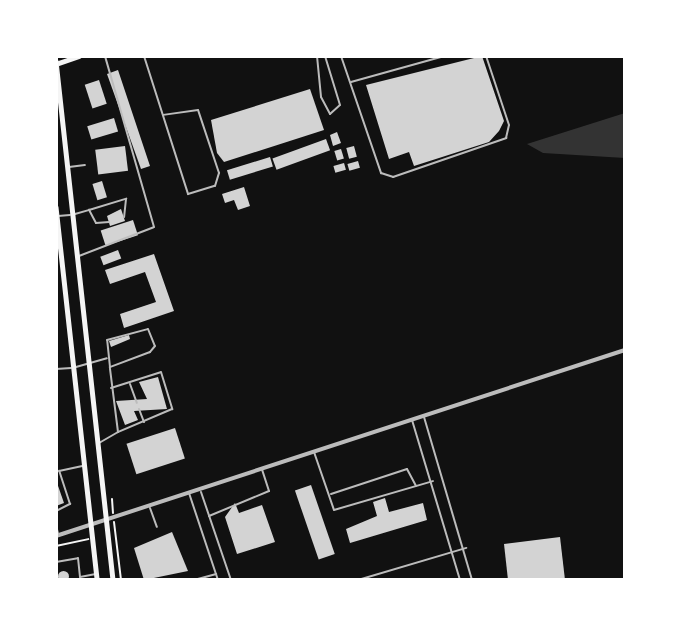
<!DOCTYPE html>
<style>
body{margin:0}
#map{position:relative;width:681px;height:636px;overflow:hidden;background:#111;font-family:Literata,serif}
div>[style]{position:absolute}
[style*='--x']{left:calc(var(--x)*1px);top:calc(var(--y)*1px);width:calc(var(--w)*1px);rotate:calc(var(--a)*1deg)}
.water>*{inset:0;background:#333}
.building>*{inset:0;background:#d3d3d3;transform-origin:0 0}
.round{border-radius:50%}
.path>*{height:2px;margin:-1px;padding:0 1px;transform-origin:1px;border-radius:1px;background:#f5f5f5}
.service>*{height:2px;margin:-1px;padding:0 1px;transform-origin:1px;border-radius:1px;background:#bcbcbc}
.tertiary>*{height:3.5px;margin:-1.75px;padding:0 1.75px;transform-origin:1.75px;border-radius:1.75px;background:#bcbcbc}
.primary>*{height:4.5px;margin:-2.25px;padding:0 2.25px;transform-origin:2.25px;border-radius:2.25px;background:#f5f5f5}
.trunk>*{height:4.5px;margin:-2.25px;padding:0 2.25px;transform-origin:2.25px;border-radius:2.25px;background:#f5f5f5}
span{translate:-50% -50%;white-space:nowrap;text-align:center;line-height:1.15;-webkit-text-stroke:7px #fff;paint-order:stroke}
.frame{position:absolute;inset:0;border:58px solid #fff;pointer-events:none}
</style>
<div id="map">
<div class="water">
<i style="clip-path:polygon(625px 113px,625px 158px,543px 153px,527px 144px)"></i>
</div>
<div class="building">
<i style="clip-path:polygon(482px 56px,504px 121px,499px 131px,489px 142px,414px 166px,409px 152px,389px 159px,366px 85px)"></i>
<i style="clip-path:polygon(118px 70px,150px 166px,141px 169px,107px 74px)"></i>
<i style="left:99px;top:80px;width:25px;height:15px;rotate:72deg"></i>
<i style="clip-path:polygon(310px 89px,324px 130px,224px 162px,217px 153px,211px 120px)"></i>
<i style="left:114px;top:118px;width:14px;height:28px;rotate:73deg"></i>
<i style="clip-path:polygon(337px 132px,341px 143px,333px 146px,330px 135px)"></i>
<i style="left:326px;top:139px;width:12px;height:57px;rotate:70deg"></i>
<i style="left:125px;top:146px;width:25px;height:30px;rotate:83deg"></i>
<i style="left:354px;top:146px;width:11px;height:8px;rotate:75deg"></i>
<i style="left:341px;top:149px;width:10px;height:7px;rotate:73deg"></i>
<i style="left:270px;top:157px;width:10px;height:45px;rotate:73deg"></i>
<i style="left:358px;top:161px;width:7px;height:11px;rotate:74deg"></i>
<i style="left:344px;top:163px;width:7px;height:11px;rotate:74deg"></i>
<i style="left:102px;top:181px;width:17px;height:10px;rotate:73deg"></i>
<i style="clip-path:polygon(244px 187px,250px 206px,238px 210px,234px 200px,225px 203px,222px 194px)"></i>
<i style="clip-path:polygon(121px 209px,125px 221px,110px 226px,107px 216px)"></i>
<i style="left:133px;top:220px;width:16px;height:34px;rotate:72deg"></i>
<i style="left:118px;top:250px;width:9px;height:19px;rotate:69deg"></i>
<i style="clip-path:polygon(154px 254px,174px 311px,124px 328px,120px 314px,156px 302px,145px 272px,110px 284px,105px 270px)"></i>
<i style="clip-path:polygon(129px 335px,130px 339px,111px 347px,109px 341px)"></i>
<i style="clip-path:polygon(158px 377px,167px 409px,134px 411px,138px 420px,125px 425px,116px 401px,147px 399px,139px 382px)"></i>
<i style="left:175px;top:428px;width:32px;height:51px;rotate:72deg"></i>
<i style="clip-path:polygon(56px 480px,64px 503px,56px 506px)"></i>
<i style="left:311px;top:485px;width:73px;height:17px;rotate:71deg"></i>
<i style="clip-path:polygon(385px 498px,389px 512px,423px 503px,427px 520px,350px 543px,346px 529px,377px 516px,373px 502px)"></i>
<i style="clip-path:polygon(235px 503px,239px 513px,262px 505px,275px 542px,237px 554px,225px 517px)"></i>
<i style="clip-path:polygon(172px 532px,188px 571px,144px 580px,134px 548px)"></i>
<i style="clip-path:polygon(560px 537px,565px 580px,508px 580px,504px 544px)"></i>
<i class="round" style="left:57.5px;top:570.5px;width:11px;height:11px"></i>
</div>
<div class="path">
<i style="--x:112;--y:499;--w:14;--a:86"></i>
<i style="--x:114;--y:522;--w:58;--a:83.1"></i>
<i style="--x:56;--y:546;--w:33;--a:-12"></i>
</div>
<div class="service">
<i style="--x:144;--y:56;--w:145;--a:72.3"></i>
<i style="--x:188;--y:194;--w:28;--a:-17"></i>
<i style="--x:215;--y:186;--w:14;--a:-73"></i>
<i style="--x:219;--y:173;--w:66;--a:-108.4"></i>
<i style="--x:198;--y:110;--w:35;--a:172"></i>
<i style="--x:317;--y:56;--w:41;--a:84.4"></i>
<i style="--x:321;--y:97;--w:19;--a:62"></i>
<i style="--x:330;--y:114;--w:13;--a:-42"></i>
<i style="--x:340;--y:105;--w:51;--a:-107"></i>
<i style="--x:341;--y:56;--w:124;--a:71.1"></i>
<i style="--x:381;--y:173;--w:13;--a:18"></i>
<i style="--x:393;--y:177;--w:120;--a:-19"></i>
<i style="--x:506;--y:138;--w:13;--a:-77"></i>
<i style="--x:509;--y:125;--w:73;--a:-108.4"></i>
<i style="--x:351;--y:82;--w:97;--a:-15.6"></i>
<i style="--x:69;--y:167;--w:16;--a:-7"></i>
<i style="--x:75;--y:214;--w:15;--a:-16"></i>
<i style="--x:58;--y:216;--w:12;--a:-5"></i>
<i style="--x:109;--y:222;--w:13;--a:176"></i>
<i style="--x:96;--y:223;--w:15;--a:-118"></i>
<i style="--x:89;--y:210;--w:39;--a:-17"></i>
<i style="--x:126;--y:199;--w:18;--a:96"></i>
<i style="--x:79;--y:256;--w:80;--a:-21.1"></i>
<i style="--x:154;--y:227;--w:178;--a:-106"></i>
<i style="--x:148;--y:329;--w:18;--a:68"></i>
<i style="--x:155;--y:346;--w:8;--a:130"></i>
<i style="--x:150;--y:352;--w:43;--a:159.4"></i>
<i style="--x:110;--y:367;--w:27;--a:-96"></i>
<i style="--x:107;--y:340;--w:42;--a:-15"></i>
<i style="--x:76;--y:367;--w:32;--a:-16"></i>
<i style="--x:56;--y:369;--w:15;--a:-4"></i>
<i style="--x:130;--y:384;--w:20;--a:70"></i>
<i style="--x:111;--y:388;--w:52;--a:-17.7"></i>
<i style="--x:161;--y:372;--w:39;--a:73"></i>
<i style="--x:172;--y:409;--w:59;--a:156.9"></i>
<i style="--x:139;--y:409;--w:14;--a:69"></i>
<i style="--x:56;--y:411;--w:39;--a:-90"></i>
<i style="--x:424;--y:417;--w:170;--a:73.6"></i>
<i style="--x:412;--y:420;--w:167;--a:73.3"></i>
<i style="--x:99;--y:443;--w:22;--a:-30"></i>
<i style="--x:118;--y:432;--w:64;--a:-97.2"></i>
<i style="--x:314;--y:452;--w:61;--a:71"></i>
<i style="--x:334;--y:510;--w:103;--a:-16.3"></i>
<i style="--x:201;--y:492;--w:93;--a:71.2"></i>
<i style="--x:189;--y:493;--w:92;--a:71.6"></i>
<i style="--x:331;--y:494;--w:80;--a:-18.2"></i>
<i style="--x:407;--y:469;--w:19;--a:62"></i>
<i style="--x:150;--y:508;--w:20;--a:70"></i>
<i style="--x:56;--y:511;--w:16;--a:-27"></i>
<i style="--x:70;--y:504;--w:35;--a:-108"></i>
<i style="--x:59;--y:471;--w:25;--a:-12"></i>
<i style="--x:209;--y:516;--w:65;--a:-22.6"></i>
<i style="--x:269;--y:491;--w:23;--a:-108"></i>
<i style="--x:56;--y:525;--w:9;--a:77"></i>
<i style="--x:56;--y:562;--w:22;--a:-10"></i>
<i style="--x:78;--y:558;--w:19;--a:84"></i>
<i style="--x:80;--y:577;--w:16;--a:-11"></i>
<i style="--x:194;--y:580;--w:23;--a:-15"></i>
<i style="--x:358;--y:580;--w:113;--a:-16.5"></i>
</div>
<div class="tertiary">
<i style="--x:56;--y:536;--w:599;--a:-18.1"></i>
</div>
<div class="primary">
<i style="--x:56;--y:61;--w:522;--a:83.73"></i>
<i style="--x:56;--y:207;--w:375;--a:83.7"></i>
</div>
<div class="trunk">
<i style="--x:56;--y:64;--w:24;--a:-19"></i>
</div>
<div class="frame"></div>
</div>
